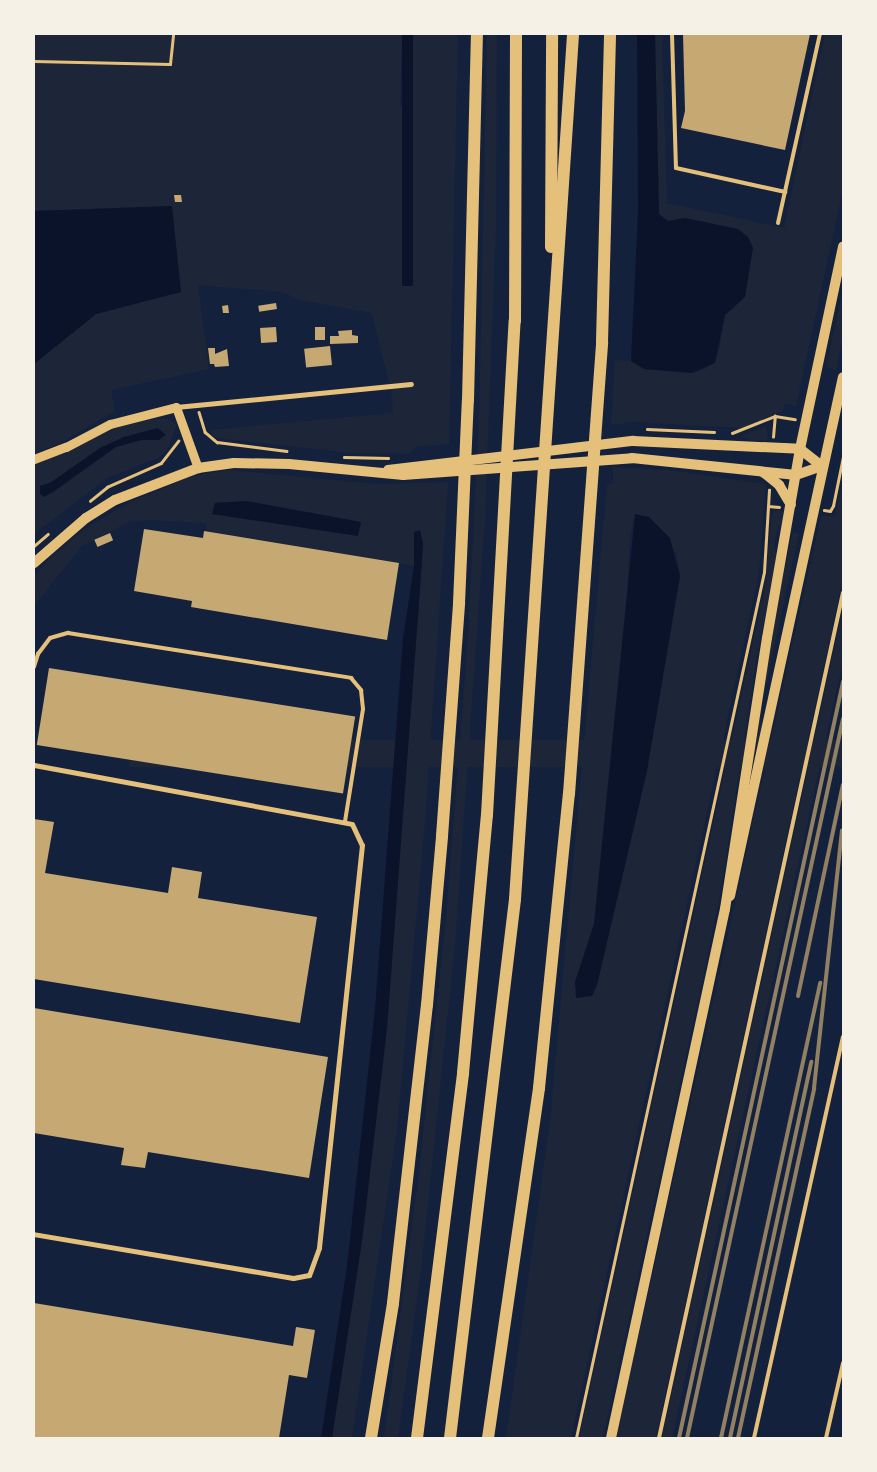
<!DOCTYPE html>
<style>
body{margin:0}
#map{position:relative;width:877px;height:1472px;overflow:hidden;background:#14213d;font-family:"IBM Plex Serif",serif}
div>[style]{position:absolute}
[style*='--x']{left:calc(var(--x)*1px);top:calc(var(--y)*1px);width:calc(var(--w)*1px);rotate:calc(var(--a)*1deg)}
.green>*{inset:0;background:#1d2539;transform-origin:0 0}
.water>*{inset:0;background:#0b132b;transform-origin:0 0}
.building>*{inset:0;background:#c6a872;transform-origin:0 0}
.path>*{height:2.5px;margin:-1.25px;padding:0 1.25px;transform-origin:1.25px;border-radius:1.25px;background:#e5c07b}
.service>*{height:4px;margin:-2px;padding:0 2px;transform-origin:2px;border-radius:2px;background:#e5c07b}
.minor>*{height:5px;margin:-2.5px;padding:0 2.5px;transform-origin:2.5px;border-radius:2.5px;background:#e5c07b}
.tertiary>*{height:9px;margin:-4.5px;padding:0 4.5px;transform-origin:4.5px;border-radius:4.5px;background:#e5c07b}
.secondary>*{height:10px;margin:-5px;padding:0 5px;transform-origin:5px;border-radius:5px;background:#e5c07b}
.motorway>*{height:12px;margin:-6px;padding:0 6px;transform-origin:6px;border-radius:6px;background:#e5c07b}
.rail>*{height:4px;margin:-2px;padding:0 2px;transform-origin:2px;border-radius:2px;background:#918062}
span{translate:-50% -50%;white-space:nowrap;text-align:center;line-height:1.15;-webkit-text-stroke:4px #f6f1e7;paint-order:stroke}
.frame{position:absolute;inset:0;border:35px solid #f6f1e7;pointer-events:none}
</style>
<div id="map">
<div class="green">
<i style="clip-path:polygon(34px 34px,402px 34px,400px 107px,413px 93px,413px 34px,458px 34px,449px 444px,415px 447px,409px 454px,351px 453px,217px 438px,209px 430px,393px 413px,391px 390px,372px 313px,299px 300px,283px 292px,198px 285px,209px 369px,111px 390px,115px 411px,58px 444px,34px 453px,34px 364px,96px 314px,181px 291px,171px 206px,34px 211px)"></i>
<i style="clip-path:polygon(487px 34px,497px 34px,496px 229px,485px 518px,455px 945px,421px 1270px,398px 1438px,384px 1438px,419px 1172px,446px 917px,467px 650px,479px 425px)"></i>
<i style="clip-path:polygon(655px 34px,662px 34px,667px 203px,784px 228px,825px 34px,843px 34px,843px 189px,796px 406px,785px 403px,783px 411px,742px 428px,633px 422px,611px 425px,615px 360px,631px 361px,644px 369px,692px 373px,704px 370px,718px 356px,725px 315px,735px 307px,738px 229px,685px 218px,668px 221px,659px 214px)"></i>
<i style="clip-path:polygon(843px 290px,843px 335px,836px 370px,826px 367px)"></i>
<i style="clip-path:polygon(evenodd,164px 418px,177px 423px,169px 447px,160px 457px,107px 478px,34px 534px,34px 464px,122px 424px,164px 418px,157px 428px,162px 433px,159px 440px,141px 440px,116px 447px,43px 497px,40px 486px,50px 483px,100px 448px,124px 437px,157px 428px)"></i>
<i style="clip-path:polygon(766px 426px,768px 440px,753px 441px,740px 436px)"></i>
<i style="clip-path:polygon(evenodd,613px 467px,669px 470px,766px 484px,759px 573px,571px 1438px,506px 1438px,550px 1121px,607px 485px,613px 483px,613px 467px,635px 514px,677px 554px,680px 576px,647px 771px,597px 985px,575px 982px,594px 924px,625px 635px,630px 537px,635px 514px)"></i>
<i style="clip-path:polygon(evenodd,228px 470px,378px 484px,448px 482px,425px 823px,397px 1129px,352px 1438px,332px 1438px,362px 1241px,387px 1028px,420px 589px,423px 544px,420px 531px,414px 532px,414px 566px,207px 531px,206px 523px,147px 520px,129px 522px,82px 546px,34px 606px,34px 577px,49px 559px,83px 530px,126px 504px,192px 476px,228px 470px,246px 501px,361px 522px,361px 523px,357px 536px,224px 515px,215px 503px,246px 501px)"></i>
<i style="clip-path:polygon(843px 479px,843px 578px,656px 1438px,616px 1438px,821px 516px,835px 516px)"></i>
<i style="clip-path:polygon(775px 511px,783px 511px,784px 520px,778px 526px,775px 538px,774px 548px,778px 555px,757px 656px,720px 896px,702px 982px,603px 1438px,579px 1438px,765px 587px,772px 514px)"></i>
<i style="clip-path:polygon(793px 532px,799px 533px,762px 703px,761px 730px,764px 731px,751px 783px,747px 783px,776px 609px)"></i>
<i style="clip-path:polygon(843px 609px,843px 661px,672px 1438px,662px 1438px)"></i>
<i style="left:843px;top:740px;width:27px;height:714px;rotate:90deg"></i>
</div>
<div class="water">
<i style="left:402px;top:34px;width:11px;height:252px"></i>
<i style="clip-path:polygon(637px 34px,655px 34px,659px 214px,668px 221px,685px 218px,738px 229px,748px 237px,753px 248px,745px 297px,725px 315px,715px 363px,692px 373px,644px 369px,631px 361px,638px 211px)"></i>
<i style="clip-path:polygon(172px 206px,181px 292px,96px 314px,34px 364px,34px 211px)"></i>
<i style="clip-path:polygon(158px 428px,166px 435px,159px 440px,141px 440px,116px 447px,53px 492px,44px 497px,40px 494px,40px 486px,50px 483px,100px 448px,124px 437px)"></i>
<i style="clip-path:polygon(246px 501px,361px 522px,358px 536px,212px 514px,215px 503px)"></i>
<i style="clip-path:polygon(635px 514px,649px 517px,670px 538px,680px 576px,647px 771px,597px 985px,592px 996px,576px 998px,575px 982px,594px 924px)"></i>
<i style="clip-path:polygon(420px 530px,423px 544px,420px 589px,387px 1028px,362px 1241px,332px 1438px,321px 1438px,347px 1266px,375px 1009px,403px 638px,414px 566px,414px 532px)"></i>
</div>
<div class="building">
<i style="clip-path:polygon(683px 34px,810px 34px,785px 150px,681px 128px,685px 111px)"></i>
<i style="clip-path:polygon(174px 195px,181px 195px,182px 202px,175px 202px)"></i>
<i style="left:276px;top:303px;width:6px;height:18px;rotate:81deg"></i>
<i style="clip-path:polygon(228px 305px,229px 313px,223px 313px,222px 306px)"></i>
<i style="left:276px;top:327px;width:15px;height:16px;rotate:86deg"></i>
<i style="left:315px;top:327px;width:10px;height:13px"></i>
<i style="clip-path:polygon(352px 330px,352px 335px,358px 336px,358px 343px,330px 344px,330px 336px,339px 336px,338px 331px)"></i>
<i style="left:330px;top:346px;width:19px;height:26px;rotate:84deg"></i>
<i style="clip-path:polygon(208px 348px,215px 348px,215px 354px,227px 349px,229px 366px,215px 367px,214px 364px,210px 364px)"></i>
<i style="clip-path:polygon(144px 529px,203px 538px,204px 531px,399px 563px,387px 640px,191px 607px,192px 601px,134px 591px)"></i>
<i style="left:110px;top:533px;width:8px;height:17px;rotate:67deg"></i>
<i style="left:49px;top:668px;width:310px;height:78px;rotate:9deg"></i>
<i style="clip-path:polygon(34px 819px,54px 822px,45px 873px,168px 893px,172px 867px,202px 872px,198px 898px,317px 917px,300px 1023px,34px 979px)"></i>
<i style="clip-path:polygon(34px 1008px,328px 1057px,309px 1178px,148px 1152px,145px 1168px,121px 1165px,124px 1148px,34px 1133px)"></i>
<i style="clip-path:polygon(34px 1303px,293px 1346px,296px 1327px,315px 1330px,307px 1378px,289px 1375px,279px 1438px,34px 1438px)"></i>
</div>
<div class="path">
<i style="--x:34;--y:61;--w:136;--a:1.3"></i>
<i style="--x:170;--y:64;--w:30;--a:-84"></i>
<i style="--x:199;--y:412;--w:21;--a:73"></i>
<i style="--x:205;--y:432;--w:16;--a:40"></i>
<i style="--x:217;--y:442;--w:70;--a:7.4"></i>
<i style="--x:647;--y:429;--w:67;--a:2.6"></i>
<i style="--x:732;--y:433;--w:46;--a:-21.6"></i>
<i style="--x:775;--y:416;--w:20;--a:9"></i>
<i style="--x:773;--y:437;--w:21;--a:-85"></i>
<i style="--x:344;--y:457;--w:44;--a:1.3"></i>
<i style="--x:90;--y:501;--w:22;--a:-39"></i>
<i style="--x:107;--y:487;--w:59;--a:-24"></i>
<i style="--x:161;--y:463;--w:28;--a:-52"></i>
<i style="--x:768;--y:506;--w:11;--a:5"></i>
<i style="--x:824;--y:510;--w:6;--a:9"></i>
<i style="--x:830;--y:511;--w:6;--a:-59"></i>
<i style="--x:833;--y:506;--w:50;--a:-78.5"></i>
<i style="--x:34;--y:546;--w:18;--a:-41"></i>
<i style="--x:576;--y:1438;--w:886;--a:-77.75"></i>
<i style="--x:764;--y:572;--w:82;--a:-86.5"></i>
</div>
<div class="service">
<i style="--x:672;--y:34;--w:134;--a:88.3"></i>
<i style="--x:676;--y:168;--w:112;--a:12.4"></i>
<i style="--x:778;--y:223;--w:194;--a:-77.5"></i>
<i style="--x:34;--y:667;--w:14;--a:-73"></i>
<i style="--x:38;--y:654;--w:20;--a:-53"></i>
<i style="--x:50;--y:638;--w:19;--a:-16"></i>
<i style="--x:68;--y:633;--w:287;--a:9"></i>
<i style="--x:351;--y:678;--w:16;--a:50"></i>
<i style="--x:361;--y:690;--w:19;--a:84"></i>
<i style="--x:363;--y:709;--w:114;--a:99.1"></i>
<i style="--x:659;--y:1438;--w:865;--a:-77.72"></i>
<i style="--x:754;--y:1438;--w:411;--a:-77.5"></i>
<i style="--x:826;--y:1438;--w:77;--a:-77.2"></i>
</div>
<div class="minor">
<i style="--x:176;--y:407;--w:236;--a:-5.6"></i>
<i style="--x:34;--y:765;--w:323;--a:10.5"></i>
<i style="--x:352;--y:824;--w:23;--a:65"></i>
<i style="--x:362;--y:845;--w:405;--a:96.1"></i>
<i style="--x:319;--y:1248;--w:29;--a:110"></i>
<i style="--x:309;--y:1275;--w:16;--a:169"></i>
<i style="--x:293;--y:1278;--w:263;--a:-170.4"></i>
</div>
<div class="tertiary">
<i style="--x:34;--y:459;--w:34;--a:-21"></i>
<i style="--x:66;--y:447;--w:50;--a:-27.6"></i>
<i style="--x:110;--y:424;--w:68;--a:-14.4"></i>
<i style="--x:176;--y:407;--w:65;--a:70.2"></i>
</div>
<div class="secondary">
<i style="--x:388;--y:470;--w:247;--a:-6.8"></i>
<i style="--x:633;--y:441;--w:167;--a:2.7"></i>
<i style="--x:800;--y:449;--w:28;--a:38"></i>
<i style="--x:763;--y:472;--w:21;--a:39"></i>
<i style="--x:779;--y:485;--w:23;--a:59"></i>
<i style="--x:34;--y:563;--w:69;--a:-40.9"></i>
<i style="--x:86;--y:518;--w:34;--a:-32"></i>
<i style="--x:115;--y:500;--w:89;--a:-21.1"></i>
<i style="--x:198;--y:468;--w:36;--a:-8"></i>
<i style="--x:234;--y:463;--w:55;--a:1"></i>
<i style="--x:289;--y:464;--w:115;--a:5.5"></i>
<i style="--x:403;--y:475;--w:230;--a:-4.2"></i>
<i style="--x:632;--y:458;--w:165;--a:5.9"></i>
<i style="--x:796;--y:475;--w:28;--a:-19"></i>
<i style="--x:730;--y:896;--w:531;--a:-77.72"></i>
<i style="--x:611;--y:1438;--w:541;--a:-77.84"></i>
<i style="--x:725;--y:909;--w:274;--a:-81.2"></i>
<i style="--x:767;--y:638;--w:192;--a:-80.1"></i>
<i style="--x:800;--y:449;--w:207;--a:-78"></i>
</div>
<div class="motorway">
<i style="--x:551;--y:247;--w:213;--a:-89.7"></i>
<i style="--x:371;--y:1438;--w:137;--a:-80.7"></i>
<i style="--x:393;--y:1303;--w:300;--a:-83.5"></i>
<i style="--x:427;--y:1005;--w:170;--a:-84.9"></i>
<i style="--x:442;--y:836;--w:234;--a:-85.8"></i>
<i style="--x:459;--y:603;--w:203;--a:-87.5"></i>
<i style="--x:468;--y:400;--w:366;--a:-88.6"></i>
<i style="--x:417;--y:1438;--w:368;--a:-82.8"></i>
<i style="--x:463;--y:1073;--w:259;--a:-84.7"></i>
<i style="--x:487;--y:815;--w:495;--a:-86.8"></i>
<i style="--x:515;--y:321;--w:287;--a:-89.8"></i>
<i style="--x:450;--y:1438;--w:543;--a:-83.12"></i>
<i style="--x:515;--y:899;--w:867;--a:-86.16"></i>
<i style="--x:488;--y:1438;--w:354;--a:-81.7"></i>
<i style="--x:539;--y:1088;--w:296;--a:-84.2"></i>
<i style="--x:569;--y:794;--w:453;--a:-85.8"></i>
<i style="--x:602;--y:342;--w:308;--a:-88.5"></i>
</div>
<div class="rail">
<i style="--x:798;--y:996;--w:216;--a:-78"></i>
<i style="--x:679;--y:1438;--w:774;--a:-77.76"></i>
<i style="--x:687;--y:1438;--w:736;--a:-77.76"></i>
<i style="--x:721;--y:1438;--w:466;--a:-77.7"></i>
<i style="--x:730;--y:1438;--w:385;--a:-77.8"></i>
<i style="--x:738;--y:1438;--w:358;--a:-77.7"></i>
<i style="--x:814;--y:1088;--w:259;--a:-83.8"></i>
</div>
<div class="frame"></div>
</div>
